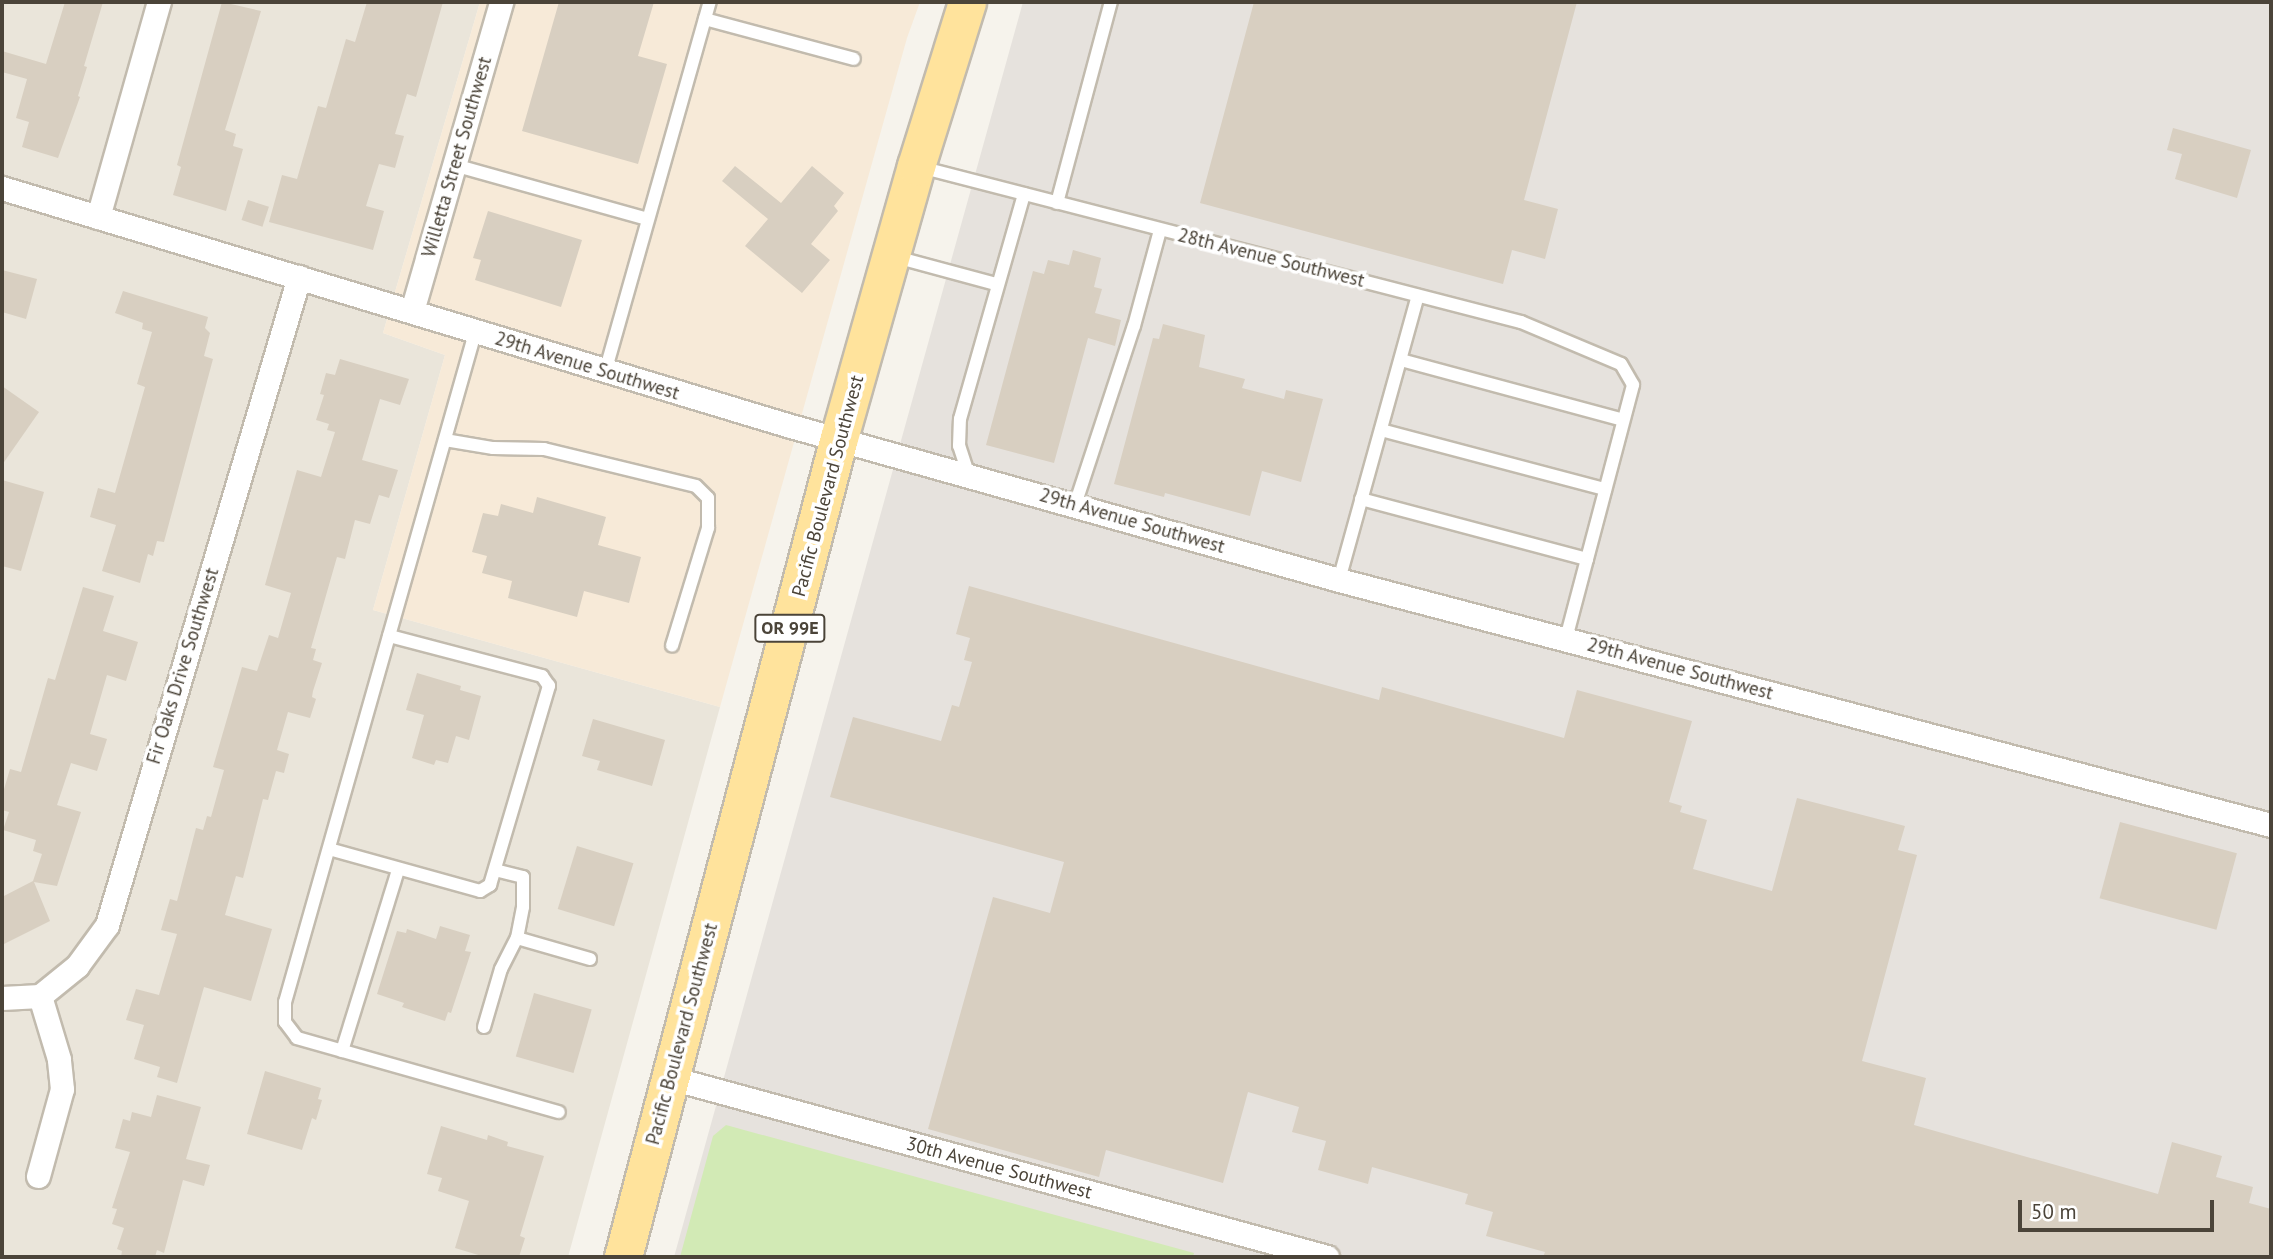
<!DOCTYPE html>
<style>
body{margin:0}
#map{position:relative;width:2273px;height:1259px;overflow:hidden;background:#f6f3ec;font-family:"PT Sans",sans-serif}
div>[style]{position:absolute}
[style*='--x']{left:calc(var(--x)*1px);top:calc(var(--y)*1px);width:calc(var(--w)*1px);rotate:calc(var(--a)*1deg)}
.residential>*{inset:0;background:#eae5da}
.commercial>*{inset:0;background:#f7ead8}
.industrial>*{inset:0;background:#e6e2dd}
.green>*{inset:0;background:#d2eab5}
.building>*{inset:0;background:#d8cfc1;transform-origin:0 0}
.roads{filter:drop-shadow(2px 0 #c2bbae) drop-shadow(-2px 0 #c2bbae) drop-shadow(0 2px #c2bbae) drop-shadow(0 -2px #c2bbae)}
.service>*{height:12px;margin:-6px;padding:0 6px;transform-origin:6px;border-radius:6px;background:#fff}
.minor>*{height:23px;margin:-11.5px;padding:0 11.5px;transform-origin:11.5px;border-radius:11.5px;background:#fff}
.primary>*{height:37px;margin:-18.5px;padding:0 18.5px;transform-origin:18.5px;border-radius:18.5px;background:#ffe39c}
span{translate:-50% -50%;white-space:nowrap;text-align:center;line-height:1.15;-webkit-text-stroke:7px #fff;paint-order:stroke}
.shield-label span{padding:2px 5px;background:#fff;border:2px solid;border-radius:5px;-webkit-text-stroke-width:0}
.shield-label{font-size:18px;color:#4b4439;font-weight:700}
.street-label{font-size:19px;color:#4b4439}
.frame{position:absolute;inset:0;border:4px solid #4b4439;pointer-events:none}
.scale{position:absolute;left:2018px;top:1200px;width:196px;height:32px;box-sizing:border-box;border:4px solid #4b4439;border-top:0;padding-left:9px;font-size:21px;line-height:24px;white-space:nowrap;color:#4b4439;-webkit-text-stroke:5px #fff;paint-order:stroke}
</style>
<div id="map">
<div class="residential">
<i style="clip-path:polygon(2px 2px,480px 2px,383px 333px,445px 355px,373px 610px,720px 707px,568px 1257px,2px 1257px)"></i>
</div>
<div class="commercial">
<i style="clip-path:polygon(480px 2px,920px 2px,907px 38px,720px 707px,373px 610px,445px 355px,383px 333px)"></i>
</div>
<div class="industrial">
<i style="clip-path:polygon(1023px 2px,2271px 2px,2271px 1257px,674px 1257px)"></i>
</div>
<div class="green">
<i style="clip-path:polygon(726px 1125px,1194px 1253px,1193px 1257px,680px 1257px,713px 1136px)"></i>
</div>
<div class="building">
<i style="clip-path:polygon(65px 2px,103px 2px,84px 66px,87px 67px,78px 96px,80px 97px,58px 158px,22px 147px,29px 122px,16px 118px,27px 79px,2px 72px,2px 51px,46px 64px)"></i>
<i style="clip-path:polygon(222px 2px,261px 11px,225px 130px,236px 134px,233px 146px,243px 149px,226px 211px,173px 195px,181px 167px,177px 165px)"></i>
<i style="clip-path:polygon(367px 2px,443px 2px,416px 97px,407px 94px,395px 134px,404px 136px,395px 168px,379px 164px,366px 206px,384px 211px,373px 250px,269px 222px,282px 175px,297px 179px,318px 106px,326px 108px,346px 39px,355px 42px)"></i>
<i style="clip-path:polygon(559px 2px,654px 2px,638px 56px,667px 64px,638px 164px,522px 131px)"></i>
<i style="clip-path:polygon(1254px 2px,1577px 2px,1524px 200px,1558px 209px,1545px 259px,1512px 250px,1503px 284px,1200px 203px)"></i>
<i style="clip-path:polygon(2173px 128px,2251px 150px,2237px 198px,2175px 179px,2182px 154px,2167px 150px)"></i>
<i style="clip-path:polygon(735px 166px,781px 203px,812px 166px,844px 193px,834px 206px,838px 211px,811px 244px,830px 260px,802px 293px,745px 246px,768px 219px,722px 181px)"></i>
<i style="left:248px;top:200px;width:22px;height:21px;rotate:18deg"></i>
<i style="clip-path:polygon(488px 211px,582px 240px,561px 307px,475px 280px,481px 260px,473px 258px)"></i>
<i style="clip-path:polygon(1073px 250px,1101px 258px,1094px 287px,1102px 289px,1095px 313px,1121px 320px,1115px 346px,1088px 338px,1054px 463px,986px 445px,1033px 271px,1044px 274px,1048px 260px,1069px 265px)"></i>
<i style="clip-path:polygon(2px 270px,37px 279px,26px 319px,2px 312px)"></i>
<i style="clip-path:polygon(123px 291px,208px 317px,205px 328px,210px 333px,204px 356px,213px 359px,164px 542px,157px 541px,153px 556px,148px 554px,140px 583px,102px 571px,116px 525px,90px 517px,98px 488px,115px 493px,145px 387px,137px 384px,152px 332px,142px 329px,143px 323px,115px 313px)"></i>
<i style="clip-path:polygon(1163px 324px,1205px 335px,1199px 367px,1245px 379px,1242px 388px,1284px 399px,1286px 390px,1323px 399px,1301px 482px,1262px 471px,1250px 516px,1165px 493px,1164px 497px,1114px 484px,1153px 338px,1159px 339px)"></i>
<i style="clip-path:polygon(340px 359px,409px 379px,400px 405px,380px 399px,362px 460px,398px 470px,389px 498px,379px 495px,370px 524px,355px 520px,345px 559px,337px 557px,311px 648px,316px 649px,313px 660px,322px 663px,313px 691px,312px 697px,316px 699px,310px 718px,288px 712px,277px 750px,289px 754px,284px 773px,276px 771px,268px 800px,263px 799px,243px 878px,236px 876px,225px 915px,272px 929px,251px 1001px,204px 987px,177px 1083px,157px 1077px,160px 1067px,134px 1059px,144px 1025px,126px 1020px,136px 989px,159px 995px,177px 934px,161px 930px,170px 899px,177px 901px,196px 828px,203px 830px,207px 816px,211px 817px,224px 770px,213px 767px,242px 667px,257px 671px,269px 635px,278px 638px,291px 593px,265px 585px,297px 470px,321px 477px,335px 432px,327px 430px,329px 424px,316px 420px,324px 395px,320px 394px,326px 373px,335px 375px)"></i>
<i style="clip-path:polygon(2px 386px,39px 412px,2px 465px)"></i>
<i style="clip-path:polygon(2px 480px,44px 492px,21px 571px,2px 566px)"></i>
<i style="clip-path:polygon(537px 497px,606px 517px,598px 545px,641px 557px,629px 603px,584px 591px,577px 617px,508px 598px,512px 581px,482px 573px,487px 556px,472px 552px,483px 513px,498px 516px,501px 504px,533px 513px)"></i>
<i style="clip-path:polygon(969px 586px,1379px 700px,1382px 687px,1564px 738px,1577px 690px,1692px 721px,1669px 802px,1682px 806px,1680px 812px,1707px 820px,1693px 869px,1772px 891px,1797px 798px,1905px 826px,1898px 850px,1917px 855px,1862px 1061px,1926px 1078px,1914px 1125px,2158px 1194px,2172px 1142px,2222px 1156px,2216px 1177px,2253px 1187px,2249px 1203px,2271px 1209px,2271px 1257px,1543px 1257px,1545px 1252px,1486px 1236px,1493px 1212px,1465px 1204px,1468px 1194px,1372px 1167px,1368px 1184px,1318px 1170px,1326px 1141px,1292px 1132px,1299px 1107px,1248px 1092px,1223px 1183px,1106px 1150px,1099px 1177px,928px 1129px,993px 897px,1050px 913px,1064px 862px,830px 797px,853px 717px,941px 741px,952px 705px,959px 707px,972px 662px,964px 660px,970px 638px,956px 634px)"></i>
<i style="clip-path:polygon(83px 587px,114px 596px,103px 631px,138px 642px,126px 681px,107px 675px,90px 734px,107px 739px,97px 771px,71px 763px,57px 805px,81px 812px,57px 886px,34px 882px,50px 921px,2px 945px,2px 897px,33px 881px,42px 854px,33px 851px,36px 840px,3px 830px,9px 812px,2px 810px,2px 796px,10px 769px,21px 772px,48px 678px,55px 680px)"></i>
<i style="clip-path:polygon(417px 673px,461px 686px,460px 690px,481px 696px,469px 740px,456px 736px,448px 763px,436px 760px,434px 765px,412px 758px,424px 715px,406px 710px)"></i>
<i style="clip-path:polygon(593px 719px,665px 740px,652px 786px,597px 770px,600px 761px,582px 756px)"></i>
<i style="left:2120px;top:822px;width:121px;height:79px;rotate:15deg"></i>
<i style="left:577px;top:846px;width:59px;height:66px;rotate:17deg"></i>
<i style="clip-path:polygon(440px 926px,470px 935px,465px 951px,471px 952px,451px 1013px,448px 1012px,445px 1021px,402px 1007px,404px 1003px,377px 994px,397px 931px,406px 933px,407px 929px,436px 939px)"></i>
<i style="left:534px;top:993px;width:60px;height:66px;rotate:16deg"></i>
<i style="clip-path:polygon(265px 1071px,321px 1088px,318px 1099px,322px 1100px,316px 1120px,312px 1118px,302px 1150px,247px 1134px)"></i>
<i style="clip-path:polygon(157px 1095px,201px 1107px,186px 1159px,210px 1165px,204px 1186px,183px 1180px,164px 1253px,157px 1250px,155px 1257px,121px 1257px,122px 1251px,117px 1249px,124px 1228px,112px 1224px,117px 1209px,112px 1208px,130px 1152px,115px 1148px,123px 1119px,130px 1121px,132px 1112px,151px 1117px)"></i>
<i style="clip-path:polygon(441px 1126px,487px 1140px,488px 1135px,508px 1142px,507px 1146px,544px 1156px,520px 1236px,525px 1238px,519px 1257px,485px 1257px,455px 1248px,469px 1201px,438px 1191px,442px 1178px,427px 1174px)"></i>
</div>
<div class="roads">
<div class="service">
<i style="--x:705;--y:19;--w:154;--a:15"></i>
<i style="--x:454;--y:165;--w:200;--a:15.6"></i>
<i style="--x:920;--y:167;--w:621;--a:14.46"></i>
<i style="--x:1521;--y:322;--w:108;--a:22.8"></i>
<i style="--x:1621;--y:364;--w:24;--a:60"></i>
<i style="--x:1633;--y:385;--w:263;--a:104.8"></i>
<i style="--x:1057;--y:203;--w:208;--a:-75"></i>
<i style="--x:892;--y:256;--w:108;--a:15.1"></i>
<i style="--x:475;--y:333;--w:695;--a:105.85"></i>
<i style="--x:285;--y:1002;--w:20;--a:90"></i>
<i style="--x:285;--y:1022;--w:20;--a:53"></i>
<i style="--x:297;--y:1038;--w:272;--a:15.8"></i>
<i style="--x:1401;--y:360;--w:230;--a:15.1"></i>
<i style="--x:605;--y:372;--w:385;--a:-74.2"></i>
<i style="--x:1381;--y:430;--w:232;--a:14.8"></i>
<i style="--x:445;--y:440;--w:49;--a:9.5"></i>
<i style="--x:493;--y:448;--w:51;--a:1.1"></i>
<i style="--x:544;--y:449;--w:156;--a:13.7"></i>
<i style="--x:696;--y:486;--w:17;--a:45"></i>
<i style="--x:708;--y:498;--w:30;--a:90"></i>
<i style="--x:708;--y:528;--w:123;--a:107"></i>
<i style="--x:969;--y:476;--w:32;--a:-108"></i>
<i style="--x:959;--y:446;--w:27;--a:-88"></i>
<i style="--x:960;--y:419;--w:234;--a:-74.1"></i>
<i style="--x:1361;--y:499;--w:234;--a:14.9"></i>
<i style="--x:1075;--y:505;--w:188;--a:-71.8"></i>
<i style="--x:1134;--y:326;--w:99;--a:-74.8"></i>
<i style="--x:1339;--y:580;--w:295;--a:-74.5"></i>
<i style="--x:329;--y:849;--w:157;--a:15.5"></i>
<i style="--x:480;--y:891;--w:12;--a:-31"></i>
<i style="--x:490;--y:885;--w:208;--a:-73.5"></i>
<i style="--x:549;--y:686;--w:12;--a:-125"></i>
<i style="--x:542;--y:676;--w:158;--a:-165.3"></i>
<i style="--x:517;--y:938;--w:76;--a:16"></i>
<i style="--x:484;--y:1027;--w:60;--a:-73.7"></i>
<i style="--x:501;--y:969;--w:35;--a:-63"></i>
<i style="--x:517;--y:938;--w:32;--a:-79"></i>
<i style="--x:523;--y:907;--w:30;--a:-90"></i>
<i style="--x:523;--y:877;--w:29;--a:-166"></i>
<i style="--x:342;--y:1051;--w:189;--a:-72.8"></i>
</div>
<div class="minor">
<i style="--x:2;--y:188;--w:820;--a:16.8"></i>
<i style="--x:787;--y:425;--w:573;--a:15.68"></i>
<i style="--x:1339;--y:580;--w:964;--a:14.73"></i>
<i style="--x:98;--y:217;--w:223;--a:-74.2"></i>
<i style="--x:412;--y:311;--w:322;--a:-73.9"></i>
<i style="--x:2;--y:998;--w:38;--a:-3"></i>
<i style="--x:40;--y:996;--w:48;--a:-39"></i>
<i style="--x:77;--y:966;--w:51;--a:-53.8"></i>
<i style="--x:107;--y:925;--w:676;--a:-73.5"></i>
<i style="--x:671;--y:1078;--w:680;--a:15.26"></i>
<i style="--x:38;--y:1176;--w:90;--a:-74.6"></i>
<i style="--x:62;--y:1089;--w:30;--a:-96"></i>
<i style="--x:59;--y:1059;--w:66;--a:-106.8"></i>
</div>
<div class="primary">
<i style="--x:623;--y:1257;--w:847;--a:-75.23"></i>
<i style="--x:839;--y:438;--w:283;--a:-74.2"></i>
<i style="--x:916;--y:166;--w:172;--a:-72.7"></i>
</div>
</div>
<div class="shield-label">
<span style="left:790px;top:628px">OR 99E</span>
</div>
<div class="street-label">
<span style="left:457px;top:157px;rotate:-74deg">Willetta Street Southwest</span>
<span style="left:1271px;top:258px;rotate:14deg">28th Avenue Southwest</span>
<span style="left:587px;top:366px;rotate:17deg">29th Avenue Southwest</span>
<span style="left:828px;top:486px;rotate:-75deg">Pacific Boulevard Southwest</span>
<span style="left:1132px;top:521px;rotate:16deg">29th Avenue Southwest</span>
<span style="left:183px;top:666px;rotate:-73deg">Fir Oaks Drive Southwest</span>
<span style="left:1680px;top:669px;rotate:15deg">29th Avenue Southwest</span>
<span style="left:682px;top:1034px;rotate:-75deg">Pacific Boulevard Southwest</span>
<span style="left:999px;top:1168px;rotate:15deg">30th Avenue Southwest</span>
</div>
<div class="frame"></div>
<div class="scale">50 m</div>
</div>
